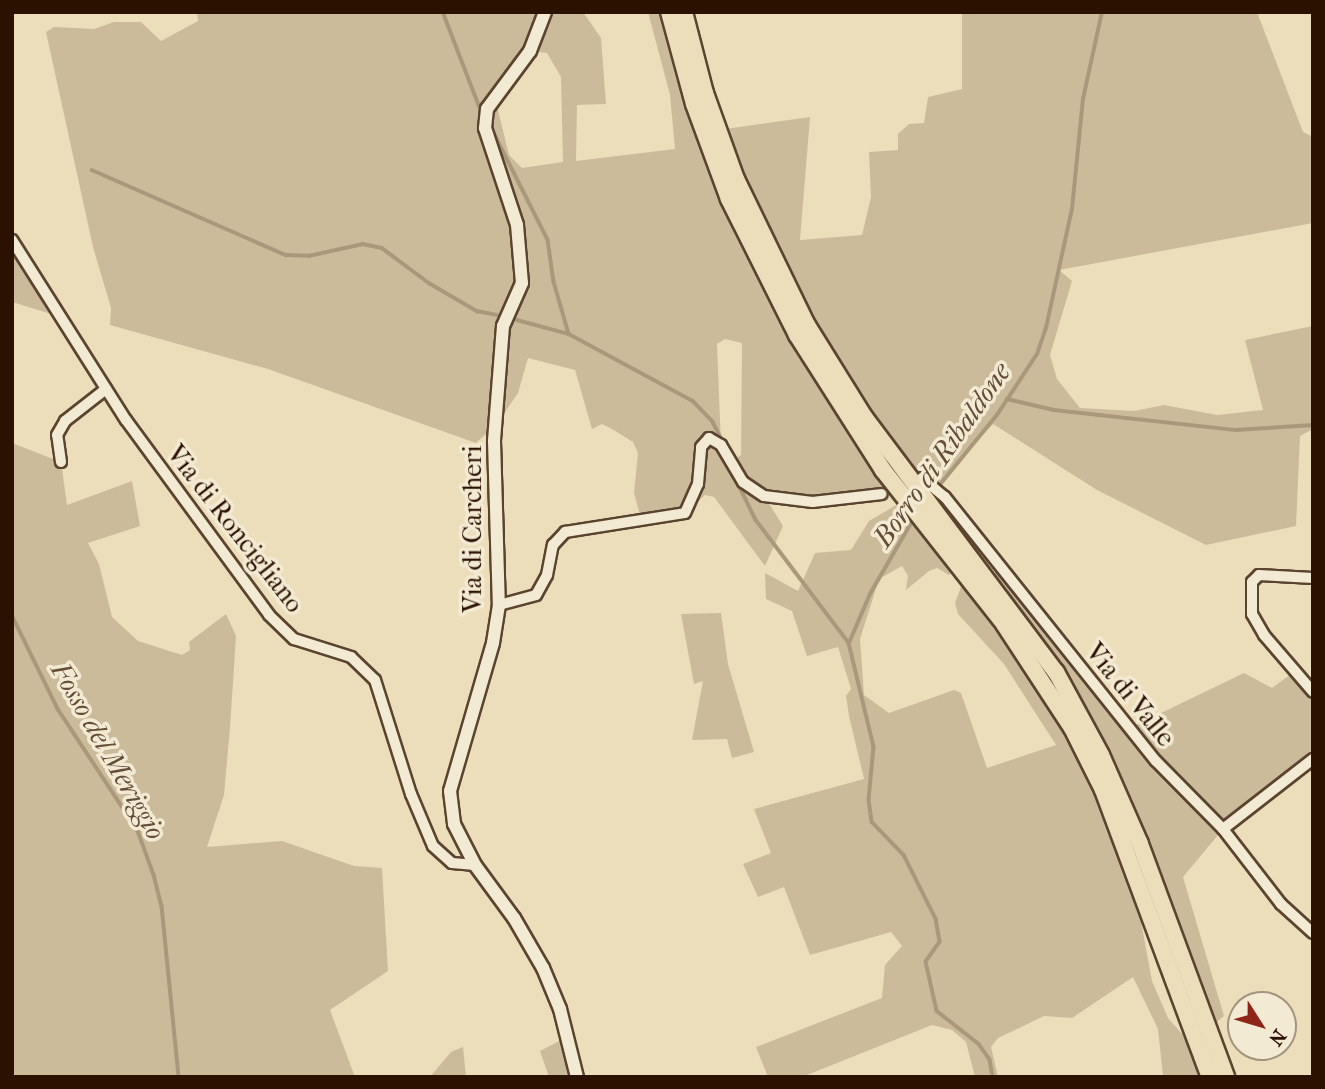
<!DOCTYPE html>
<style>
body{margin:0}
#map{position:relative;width:1325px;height:1089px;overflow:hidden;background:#ecdebb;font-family:"IM FELL French Canon",serif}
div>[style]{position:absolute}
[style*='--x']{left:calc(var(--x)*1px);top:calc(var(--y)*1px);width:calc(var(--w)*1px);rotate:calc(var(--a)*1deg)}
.green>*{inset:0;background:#cbbb9b}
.stream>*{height:3.5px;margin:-1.75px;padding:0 1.75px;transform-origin:1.75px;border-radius:1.75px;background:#aa987b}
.roads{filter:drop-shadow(2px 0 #5b442f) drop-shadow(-2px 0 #5b442f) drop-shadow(0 2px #5b442f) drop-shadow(0 -2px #5b442f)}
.minor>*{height:10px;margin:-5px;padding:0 5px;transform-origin:5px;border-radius:5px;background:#f3ead3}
.tertiary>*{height:12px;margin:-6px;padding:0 6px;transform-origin:6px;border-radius:6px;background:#f3ead3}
.trunk>*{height:16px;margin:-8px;padding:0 8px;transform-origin:8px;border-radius:8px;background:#ecdebb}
span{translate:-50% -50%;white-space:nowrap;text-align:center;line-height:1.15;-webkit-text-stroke:7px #f3ead3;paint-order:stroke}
.street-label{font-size:26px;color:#2b1100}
.water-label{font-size:28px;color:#644e37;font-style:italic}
.frame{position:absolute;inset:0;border:14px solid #2b1100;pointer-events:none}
.north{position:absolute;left:1227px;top:991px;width:70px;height:70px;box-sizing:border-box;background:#f3ead3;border:2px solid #a3937f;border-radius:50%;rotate:127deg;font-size:19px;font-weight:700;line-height:28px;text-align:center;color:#2b1100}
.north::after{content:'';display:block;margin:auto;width:24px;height:32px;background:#8f2418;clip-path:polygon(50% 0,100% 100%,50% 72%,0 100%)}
</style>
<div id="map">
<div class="green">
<i style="clip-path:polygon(evenodd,197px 12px,583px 12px,601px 38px,606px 104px,577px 105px,576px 161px,675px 149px,670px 95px,648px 12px,669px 12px,681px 58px,896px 488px,848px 501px,765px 497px,783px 526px,765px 566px,714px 497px,705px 495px,685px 513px,642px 522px,634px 493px,638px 453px,633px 442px,612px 429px,602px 424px,592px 429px,575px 370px,528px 358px,518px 393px,497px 424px,476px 443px,268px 369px,110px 325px,111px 308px,93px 247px,46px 32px,54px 27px,94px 29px,114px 22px,141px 22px,161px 41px,198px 21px,197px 12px,530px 51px,547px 53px,561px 77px,563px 162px,522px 168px,509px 155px,494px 94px,530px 51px,197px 12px,725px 339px,742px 343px,741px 455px,729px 464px,721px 445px,717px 344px,725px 339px)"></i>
<i style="clip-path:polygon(962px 12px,1257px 12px,1303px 132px,1313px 137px,1313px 223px,1059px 270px,1072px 281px,1050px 355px,1057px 379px,1080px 408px,1134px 411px,1164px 405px,1217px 415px,1263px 410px,1245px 340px,1313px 326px,1313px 429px,1300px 436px,1296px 526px,1206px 545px,1097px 490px,993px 424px,924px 499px,827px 357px,718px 130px,810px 117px,800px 240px,862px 235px,871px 197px,869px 152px,898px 150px,898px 134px,909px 124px,924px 123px,928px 97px,962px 89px)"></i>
<i style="clip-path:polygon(12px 240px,61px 317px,12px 302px)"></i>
<i style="clip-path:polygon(12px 443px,61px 462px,67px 505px,132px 481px,140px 526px,88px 543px,99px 564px,112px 617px,138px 641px,182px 655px,190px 650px,189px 642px,226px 614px,236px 636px,230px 728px,224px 795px,207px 847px,282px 841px,354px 866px,382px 868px,388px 971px,330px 1010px,355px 1077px,12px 1077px)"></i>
<i style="clip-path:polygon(905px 500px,958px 567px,949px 575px,937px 568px,929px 571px,906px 590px,908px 576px,902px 566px,879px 579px,860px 639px,864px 695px,889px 713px,954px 690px,961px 693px,987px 768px,1056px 745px,1004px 664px,958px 614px,955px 603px,965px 576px,1072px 728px,1145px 901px,1139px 911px,1152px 981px,1168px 1018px,1203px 1057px,1210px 1077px,1163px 1076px,1158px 1029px,1133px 977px,1072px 1018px,1044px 1016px,998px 1038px,991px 1047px,998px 1077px,975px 1077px,966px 1042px,952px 1030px,932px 1025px,802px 1077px,768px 1077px,756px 1047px,882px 998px,885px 965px,902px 946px,891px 932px,810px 955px,784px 887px,758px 897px,743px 864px,771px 853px,754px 809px,864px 779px,849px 716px,846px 696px,851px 689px,838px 647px,807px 656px,792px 611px,766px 599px,765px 573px,798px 591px,815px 553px,851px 550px,869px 521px)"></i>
<i style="clip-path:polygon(1001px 569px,1130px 728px,1244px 673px,1272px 688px,1295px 671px,1313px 692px,1313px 759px,1223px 829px,1183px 877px,1224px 1016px,1208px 1029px,1101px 755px,986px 579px)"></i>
<i style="clip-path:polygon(721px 613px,728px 664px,754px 752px,732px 758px,727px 739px,692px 740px,703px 681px,694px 684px,681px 614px)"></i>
<i style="clip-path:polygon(567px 1037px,577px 1077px,549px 1077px,540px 1051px)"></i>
<i style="clip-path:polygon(463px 1047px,466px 1077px,430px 1077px,451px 1052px)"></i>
</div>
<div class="stream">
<i style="--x:443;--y:12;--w:103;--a:68.9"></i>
<i style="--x:494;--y:133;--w:120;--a:63.2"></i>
<i style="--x:548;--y:240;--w:42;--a:81.9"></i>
<i style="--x:554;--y:282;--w:54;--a:73.9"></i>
<i style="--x:92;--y:170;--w:212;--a:23.7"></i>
<i style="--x:286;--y:255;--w:23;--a:2"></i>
<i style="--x:309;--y:256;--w:55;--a:-12.5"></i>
<i style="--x:363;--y:244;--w:19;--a:12"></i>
<i style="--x:382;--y:248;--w:59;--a:36.7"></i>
<i style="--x:429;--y:283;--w:56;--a:30.3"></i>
<i style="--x:477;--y:311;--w:20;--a:11"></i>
<i style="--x:517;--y:320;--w:54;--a:15.1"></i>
<i style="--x:569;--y:334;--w:141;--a:28.4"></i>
<i style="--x:693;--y:401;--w:29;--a:46"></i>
<i style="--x:713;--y:422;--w:33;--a:63"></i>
<i style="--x:1007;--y:399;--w:48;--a:13.2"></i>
<i style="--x:1054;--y:410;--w:183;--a:6.3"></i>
<i style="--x:1236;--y:430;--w:77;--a:-3.7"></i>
<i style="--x:731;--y:469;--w:57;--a:63.9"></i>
<i style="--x:756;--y:520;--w:154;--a:52.9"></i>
<i style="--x:849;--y:643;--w:107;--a:76.5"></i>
<i style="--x:874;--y:747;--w:53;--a:95.4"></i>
<i style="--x:869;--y:800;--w:22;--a:82"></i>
<i style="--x:872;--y:822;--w:46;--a:45.9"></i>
<i style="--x:904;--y:855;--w:72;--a:63.4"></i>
<i style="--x:936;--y:919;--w:23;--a:80"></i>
<i style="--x:940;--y:942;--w:24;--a:125"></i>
<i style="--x:926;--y:962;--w:50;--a:77.3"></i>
<i style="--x:937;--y:1011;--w:53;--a:38.2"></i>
<i style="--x:979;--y:1044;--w:19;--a:55"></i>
<i style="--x:990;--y:1060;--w:17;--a:80"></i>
<i style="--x:938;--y:487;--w:93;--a:-50.7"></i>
<i style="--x:997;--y:415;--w:73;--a:-56.7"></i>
<i style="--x:1037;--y:354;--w:28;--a:-71"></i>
<i style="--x:1046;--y:328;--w:122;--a:-77.7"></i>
<i style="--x:1072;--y:209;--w:111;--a:-84.3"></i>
<i style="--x:1083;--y:99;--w:89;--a:-77.7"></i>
<i style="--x:12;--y:615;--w:105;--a:63.9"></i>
<i style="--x:58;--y:709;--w:146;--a:56.7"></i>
<i style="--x:138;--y:831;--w:47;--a:70"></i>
<i style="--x:154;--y:875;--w:32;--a:76"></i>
<i style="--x:162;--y:906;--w:172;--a:84.3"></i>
<i style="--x:849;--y:643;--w:53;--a:-66.8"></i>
<i style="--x:870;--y:594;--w:88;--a:-59.9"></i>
</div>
<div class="roads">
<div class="minor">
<i style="--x:12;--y:240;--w:213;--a:57.7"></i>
<i style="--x:126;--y:420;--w:242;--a:53.7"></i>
<i style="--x:269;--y:615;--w:35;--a:44"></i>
<i style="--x:294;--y:639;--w:60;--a:17.5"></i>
<i style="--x:351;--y:657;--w:33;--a:44"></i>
<i style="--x:375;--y:680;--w:120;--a:72.5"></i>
<i style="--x:411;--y:794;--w:56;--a:67.1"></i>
<i style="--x:433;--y:846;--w:25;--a:42"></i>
<i style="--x:452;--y:863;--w:23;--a:5"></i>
<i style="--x:61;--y:462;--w:27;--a:-98"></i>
<i style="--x:57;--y:435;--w:16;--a:-60"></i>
<i style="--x:65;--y:421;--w:52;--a:-38"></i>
<i style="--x:922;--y:478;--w:30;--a:40"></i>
<i style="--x:945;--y:497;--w:338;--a:51.4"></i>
<i style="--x:1156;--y:761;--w:95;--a:45.4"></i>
<i style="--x:1223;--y:829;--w:95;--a:52.3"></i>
<i style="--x:1281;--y:904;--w:43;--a:42.2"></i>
<i style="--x:1313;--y:578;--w:54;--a:-176.8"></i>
<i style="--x:1259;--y:575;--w:10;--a:135"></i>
<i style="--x:1252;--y:582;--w:32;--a:90"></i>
<i style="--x:1252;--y:614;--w:24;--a:60"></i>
<i style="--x:1264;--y:635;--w:75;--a:49.3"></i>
<i style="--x:499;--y:605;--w:38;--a:-15"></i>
<i style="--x:536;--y:595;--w:23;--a:-61"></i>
<i style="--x:547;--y:575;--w:31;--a:-79"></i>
<i style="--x:553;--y:545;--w:18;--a:-47"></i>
<i style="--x:565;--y:532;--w:121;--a:-9"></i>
<i style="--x:685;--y:513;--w:32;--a:-66"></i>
<i style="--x:698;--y:484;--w:37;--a:-85"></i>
<i style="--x:701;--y:447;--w:12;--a:-48"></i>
<i style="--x:709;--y:438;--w:14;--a:30"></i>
<i style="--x:721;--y:445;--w:43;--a:59.3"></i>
<i style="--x:743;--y:482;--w:25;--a:34"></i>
<i style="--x:764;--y:496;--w:49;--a:7"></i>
<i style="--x:813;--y:502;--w:69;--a:-6.6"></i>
<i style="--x:1223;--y:829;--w:114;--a:-37.9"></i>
</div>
<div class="tertiary">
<i style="--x:545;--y:12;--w:42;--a:111"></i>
<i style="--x:530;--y:51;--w:72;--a:126.6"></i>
<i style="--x:487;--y:109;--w:19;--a:96"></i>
<i style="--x:485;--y:128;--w:102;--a:71.7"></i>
<i style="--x:517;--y:225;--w:58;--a:85.1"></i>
<i style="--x:522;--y:283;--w:47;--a:113.8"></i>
<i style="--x:503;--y:326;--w:115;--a:94.5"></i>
<i style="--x:494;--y:441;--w:164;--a:88.3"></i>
<i style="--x:499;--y:605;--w:38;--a:99"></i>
<i style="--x:493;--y:643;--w:154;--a:106.2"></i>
<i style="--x:450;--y:791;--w:33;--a:83"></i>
<i style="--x:454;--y:824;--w:46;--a:62.9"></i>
<i style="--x:475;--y:865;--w:66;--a:53.7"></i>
<i style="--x:514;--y:918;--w:58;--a:59.9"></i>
<i style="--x:543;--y:968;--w:44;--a:67.5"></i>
<i style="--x:560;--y:1009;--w:70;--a:76"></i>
</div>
<div class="trunk">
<i style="--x:669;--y:12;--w:95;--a:74.8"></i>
<i style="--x:694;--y:104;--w:101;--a:69.8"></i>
<i style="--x:729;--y:199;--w:152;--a:63.4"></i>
<i style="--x:797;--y:335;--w:160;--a:57.5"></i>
<i style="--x:883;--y:470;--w:196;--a:51.8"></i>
<i style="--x:1004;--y:624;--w:124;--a:56.8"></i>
<i style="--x:1072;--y:728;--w:69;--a:63.4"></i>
<i style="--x:1103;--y:790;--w:306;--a:69.6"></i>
<i style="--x:684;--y:12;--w:84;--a:75.5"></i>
<i style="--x:705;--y:93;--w:91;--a:70.2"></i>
<i style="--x:736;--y:179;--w:162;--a:64.1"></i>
<i style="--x:807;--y:325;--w:110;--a:58.1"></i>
<i style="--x:865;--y:418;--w:318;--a:53.1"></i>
<i style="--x:1056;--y:672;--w:94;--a:61.5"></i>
<i style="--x:1101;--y:755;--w:97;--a:66.3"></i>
<i style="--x:1140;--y:844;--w:248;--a:69.7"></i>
</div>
</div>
<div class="street-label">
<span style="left:235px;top:529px;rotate:52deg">Via di Roncigliano</span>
<span style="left:473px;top:529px;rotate:-90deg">Via di Carcheri</span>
<span style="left:1130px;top:695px;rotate:51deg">Via di Valle</span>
</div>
<div class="water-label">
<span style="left:942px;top:455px;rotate:-55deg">Borro di Ribaldone</span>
<span style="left:108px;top:751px;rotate:60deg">Fosso del Meriggio</span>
</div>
<div class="frame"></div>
<div class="north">N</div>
</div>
